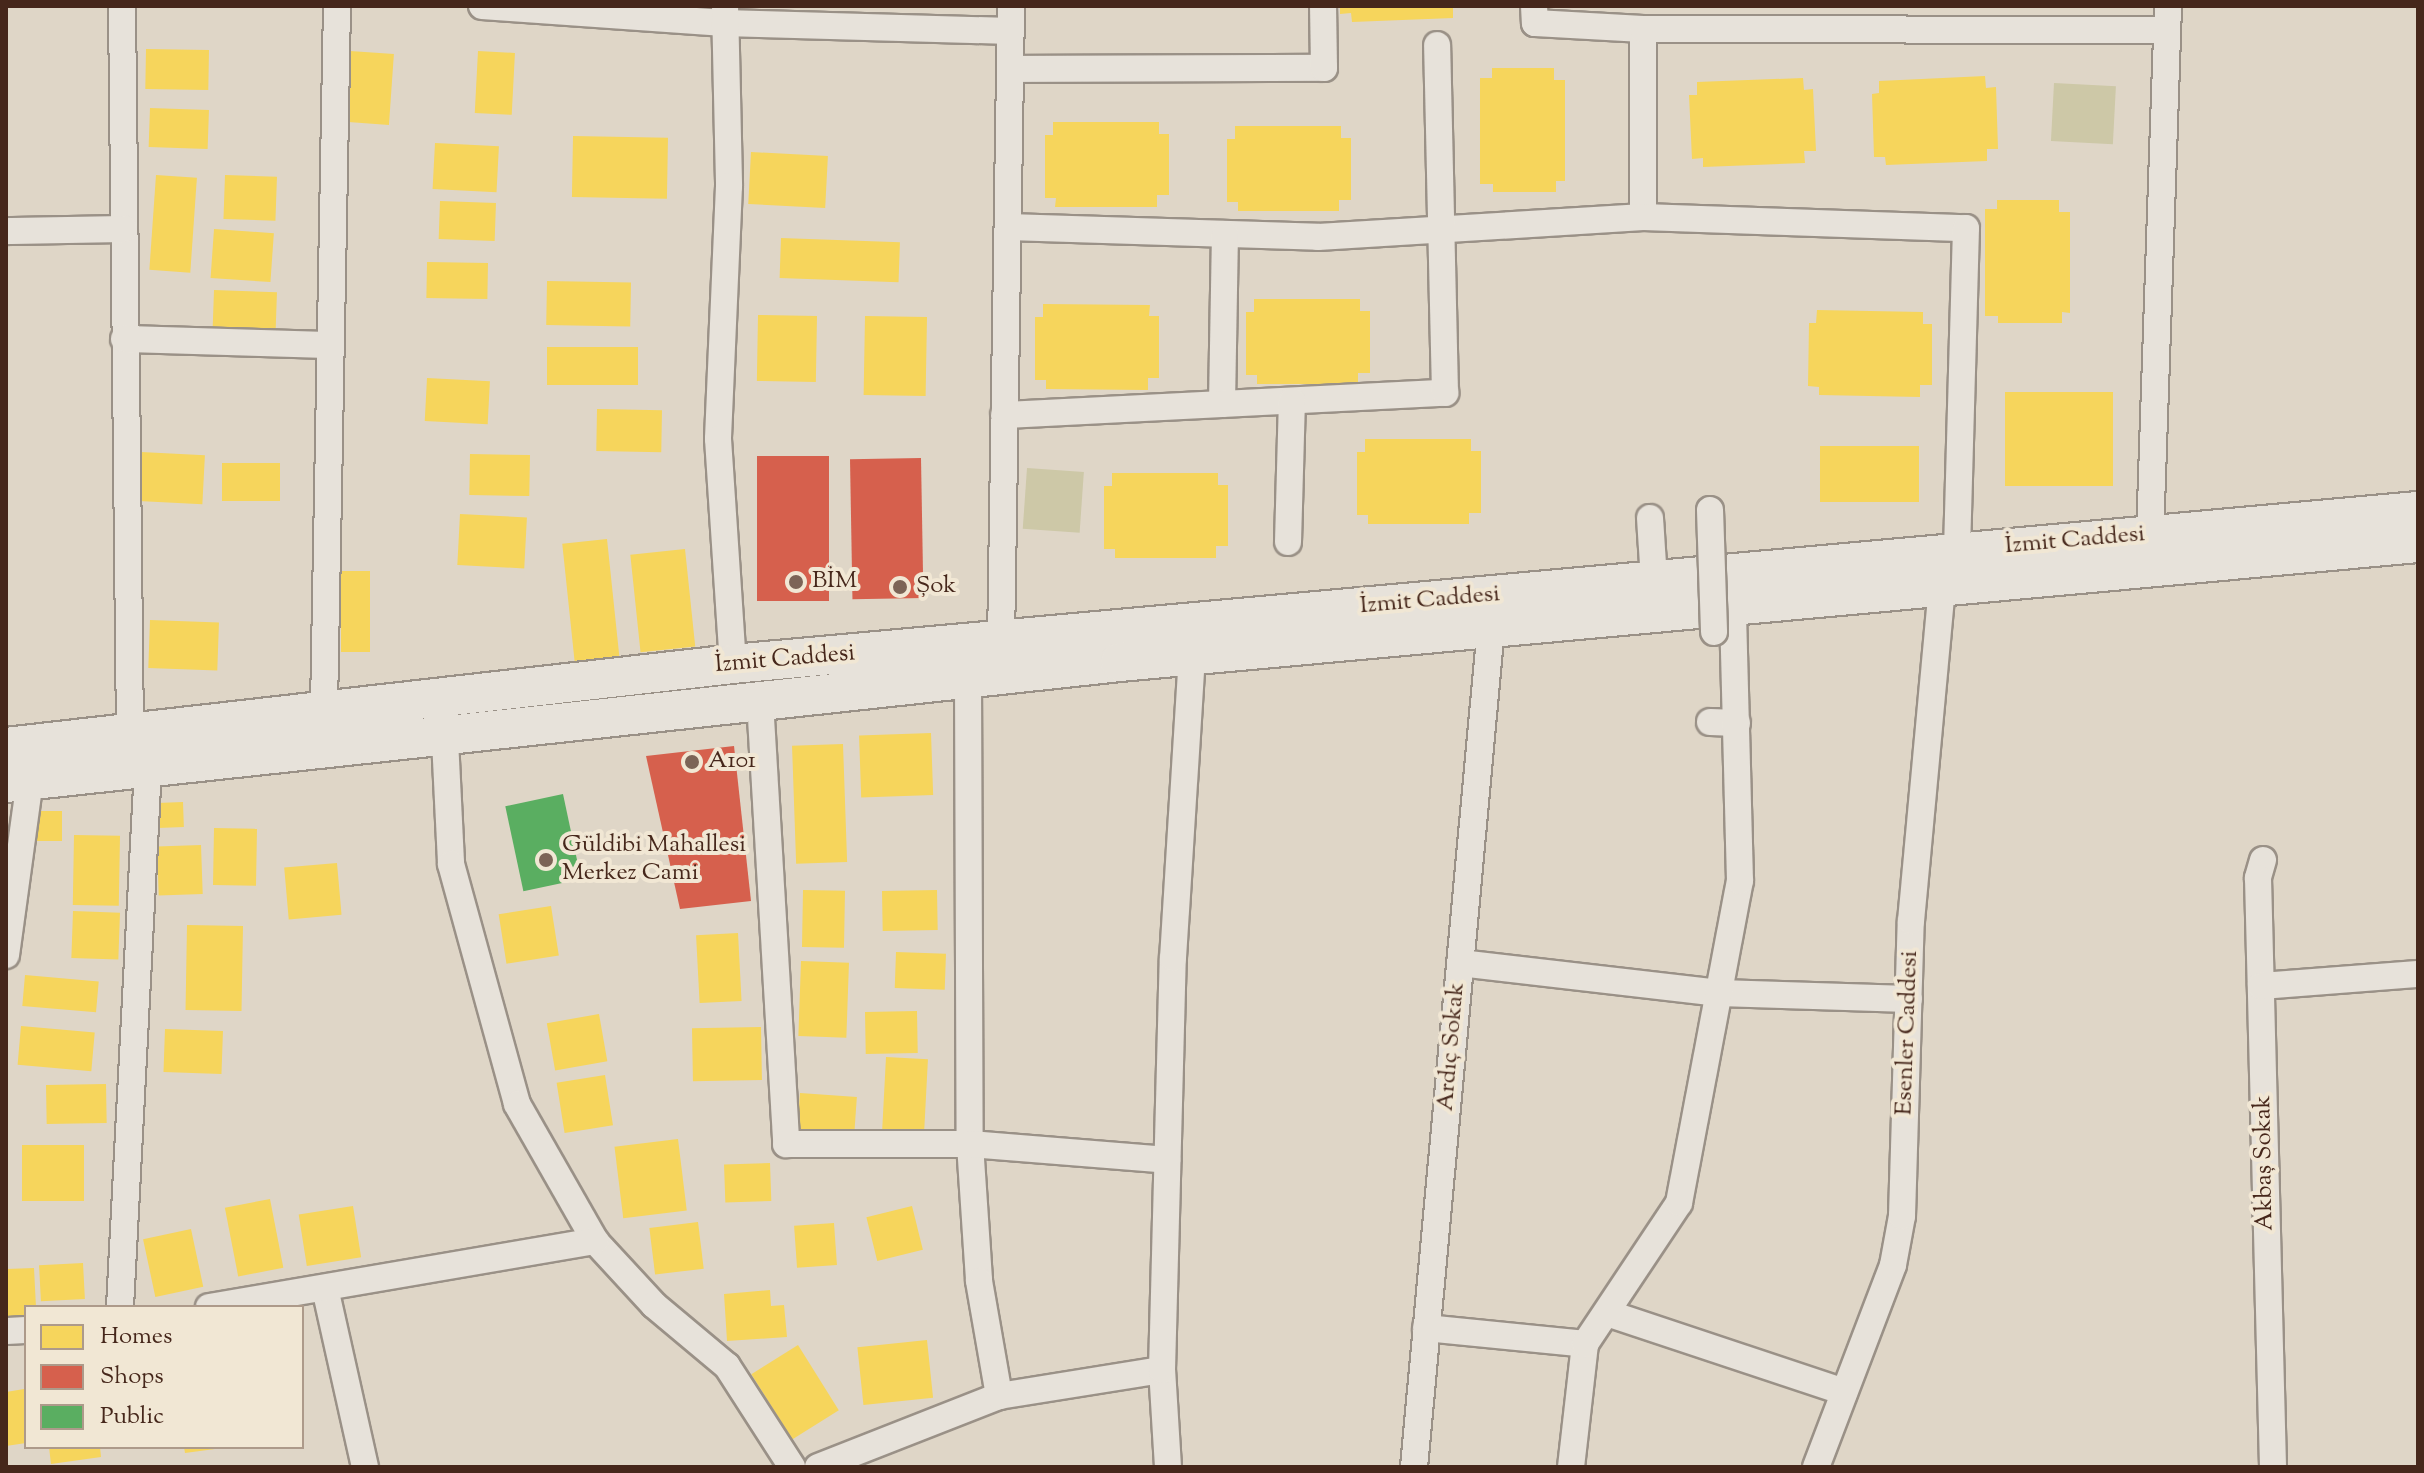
<!DOCTYPE html>
<meta charset="utf-8">
<style>
body{margin:0}
#map{position:relative;width:2424px;height:1473px;overflow:hidden;background:#dfd6c7;font-family:"Sorts Mill Goudy",serif}
div>[style]{position:absolute}
[style*='--x']{left:calc(var(--x)*1px);top:calc(var(--y)*1px);width:calc(var(--w)*1px);rotate:calc(var(--a)*1deg)}
.green>*{inset:0;background:#cdc8a7;transform-origin:0 0}
.homes>*{inset:0;background:#f6d55c;transform-origin:0 0}
.shops>*{inset:0;background:#d6604d;transform-origin:0 0}
.public>*{inset:0;background:#5aae61;transform-origin:0 0}
.roads{filter:drop-shadow(2px 0 #9a9187) drop-shadow(-2px 0 #9a9187) drop-shadow(0 2px #9a9187) drop-shadow(0 -2px #9a9187)}
.street>*{height:26px;margin:-13px;padding:0 13px;transform-origin:13px;border-radius:13px;background:#e7e2da}
.secondary>*{height:38px;margin:-19px;padding:0 19px;transform-origin:19px;border-radius:19px;background:#e7e2da}
.bridges{filter:drop-shadow(2px 0 #9a9187) drop-shadow(-2px 0 #9a9187) drop-shadow(0 2px #9a9187) drop-shadow(0 -2px #9a9187)}
.street-bridge>*{height:26px;margin:-13px;padding:0 13px;transform-origin:13px;border-radius:13px;background:#e7e2da}
.dots>*{width:22px;height:22px;translate:-50% -50%;box-sizing:border-box;border:4px solid #f1e7d4;border-radius:50%}
span{translate:-50% -50%;white-space:nowrap;text-align:center;line-height:1.15;-webkit-text-stroke:8px #f1e7d4;paint-order:stroke}
.street-label{font-size:24px;color:#46271b}
.poi-label{font-size:24px;color:#46271b}
.left{translate:0 -50%;text-align:left}
.frame{position:absolute;inset:0;border:8px solid #46271b;pointer-events:none}
.legend{position:absolute;left:24px;top:1305px;width:280px;height:144px;box-sizing:border-box;background:#f1e7d4;border:2px solid #ad9a8a;margin:0;padding:10px 14px;list-style:none;font-size:24px;color:#46271b}
.legend li{display:flex;align-items:center;gap:16px;height:40px}
.legend b{width:40px;border:2px solid #ad9a8a}
</style>
<div id="map">
<div class="green">
<i style="left:2054px;top:83px;width:62px;height:58px;rotate:3deg"></i>
<i style="left:1027px;top:468px;width:57px;height:61px;rotate:4deg"></i>
</div>
<div class="homes">
<i style="clip-path:polygon(1340px 6px,1453px 6px,1453px 18px,1352px 22px,1351px 13px,1340px 14px)"></i>
<i style="left:146px;top:49px;width:63px;height:40px;rotate:1deg"></i>
<i style="left:350px;top:51px;width:44px;height:71px;rotate:4deg"></i>
<i style="left:478px;top:51px;width:37px;height:62px;rotate:3deg"></i>
<i style="clip-path:polygon(1492px 68px,1554px 68px,1554px 80px,1565px 80px,1565px 181px,1556px 181px,1556px 192px,1493px 192px,1493px 184px,1480px 184px,1480px 78px,1492px 78px)"></i>
<i style="clip-path:polygon(1985px 76px,1986px 88px,1996px 87px,1998px 149px,1987px 149px,1987px 161px,1886px 165px,1885px 157px,1874px 157px,1872px 94px,1879px 93px,1879px 81px)"></i>
<i style="clip-path:polygon(1803px 78px,1804px 90px,1813px 89px,1816px 151px,1804px 151px,1805px 163px,1703px 167px,1703px 158px,1692px 159px,1689px 95px,1697px 95px,1697px 82px)"></i>
<i style="left:150px;top:108px;width:59px;height:39px;rotate:2deg"></i>
<i style="clip-path:polygon(1053px 122px,1159px 122px,1159px 134px,1169px 134px,1169px 195px,1157px 195px,1157px 207px,1055px 207px,1056px 198px,1045px 198px,1045px 135px,1053px 135px)"></i>
<i style="clip-path:polygon(1235px 126px,1341px 126px,1341px 138px,1351px 138px,1351px 200px,1339px 200px,1339px 211px,1238px 211px,1238px 202px,1227px 202px,1227px 139px,1235px 139px)"></i>
<i style="left:573px;top:136px;width:95px;height:61px;rotate:1deg"></i>
<i style="left:435px;top:143px;width:64px;height:46px;rotate:3deg"></i>
<i style="left:751px;top:152px;width:77px;height:52px;rotate:3deg"></i>
<i style="left:156px;top:175px;width:41px;height:95px;rotate:4deg"></i>
<i style="left:225px;top:175px;width:52px;height:44px;rotate:2deg"></i>
<i style="clip-path:polygon(1997px 200px,2059px 200px,2059px 212px,2070px 212px,2070px 313px,2062px 312px,2062px 323px,1998px 323px,1998px 316px,1985px 316px,1985px 209px,1997px 209px)"></i>
<i style="left:440px;top:201px;width:56px;height:38px;rotate:2deg"></i>
<i style="left:214px;top:229px;width:60px;height:49px;rotate:4deg"></i>
<i style="left:781px;top:238px;width:119px;height:40px;rotate:2deg"></i>
<i style="left:427px;top:262px;width:61px;height:36px;rotate:1deg"></i>
<i style="left:547px;top:281px;width:84px;height:44px;rotate:1deg"></i>
<i style="left:214px;top:290px;width:63px;height:43px;rotate:2deg"></i>
<i style="clip-path:polygon(1254px 299px,1360px 299px,1360px 311px,1370px 311px,1370px 373px,1358px 373px,1358px 384px,1257px 384px,1257px 375px,1246px 375px,1246px 312px,1254px 312px)"></i>
<i style="clip-path:polygon(1043px 304px,1150px 305px,1149px 316px,1159px 316px,1159px 378px,1148px 378px,1148px 390px,1046px 389px,1046px 380px,1035px 380px,1035px 317px,1043px 317px)"></i>
<i style="clip-path:polygon(1817px 310px,1923px 312px,1923px 324px,1932px 324px,1932px 385px,1920px 385px,1920px 397px,1819px 395px,1819px 387px,1808px 386px,1809px 323px,1816px 323px)"></i>
<i style="left:758px;top:315px;width:59px;height:66px;rotate:1deg"></i>
<i style="left:865px;top:316px;width:62px;height:79px;rotate:1deg"></i>
<i style="left:547px;top:347px;width:91px;height:38px"></i>
<i style="left:427px;top:378px;width:63px;height:43px;rotate:3deg"></i>
<i style="left:2113px;top:392px;width:94px;height:108px;rotate:90deg"></i>
<i style="left:597px;top:409px;width:65px;height:42px;rotate:1deg"></i>
<i style="clip-path:polygon(1365px 439px,1471px 439px,1471px 451px,1481px 451px,1481px 513px,1469px 513px,1469px 524px,1368px 524px,1368px 515px,1357px 515px,1357px 452px,1365px 452px)"></i>
<i style="left:1919px;top:446px;width:56px;height:99px;rotate:90deg"></i>
<i style="left:141px;top:452px;width:64px;height:49px;rotate:3deg"></i>
<i style="left:470px;top:454px;width:60px;height:41px;rotate:1deg"></i>
<i style="left:222px;top:463px;width:58px;height:38px"></i>
<i style="clip-path:polygon(1112px 473px,1218px 473px,1218px 485px,1228px 485px,1228px 546px,1216px 546px,1216px 558px,1115px 558px,1115px 549px,1104px 549px,1104px 486px,1112px 486px)"></i>
<i style="left:460px;top:514px;width:67px;height:51px;rotate:3deg"></i>
<i style="left:607px;top:539px;width:118px;height:45px;rotate:84deg"></i>
<i style="left:685px;top:549px;width:98px;height:55px;rotate:84deg"></i>
<i style="left:341px;top:571px;width:29px;height:81px"></i>
<i style="left:150px;top:620px;width:69px;height:48px;rotate:2deg"></i>
<i style="left:931px;top:733px;width:62px;height:72px;rotate:88deg"></i>
<i style="left:843px;top:744px;width:118px;height:51px;rotate:88deg"></i>
<i style="left:183px;top:802px;width:25px;height:26px;rotate:88deg"></i>
<i style="left:35px;top:811px;width:27px;height:30px"></i>
<i style="left:214px;top:828px;width:43px;height:57px;rotate:1deg"></i>
<i style="left:74px;top:835px;width:46px;height:70px;rotate:1deg"></i>
<i style="left:201px;top:845px;width:49px;height:44px;rotate:88deg"></i>
<i style="left:337px;top:863px;width:52px;height:53px;rotate:85deg"></i>
<i style="left:803px;top:890px;width:42px;height:57px;rotate:1deg"></i>
<i style="left:937px;top:890px;width:40px;height:55px;rotate:89deg"></i>
<i style="left:551px;top:906px;width:50px;height:53px;rotate:81deg"></i>
<i style="left:73px;top:911px;width:47px;height:47px;rotate:2deg"></i>
<i style="left:187px;top:925px;width:56px;height:85px;rotate:1deg"></i>
<i style="left:738px;top:933px;width:68px;height:42px;rotate:87deg"></i>
<i style="left:896px;top:952px;width:50px;height:36px;rotate:2deg"></i>
<i style="left:801px;top:961px;width:48px;height:75px;rotate:2deg"></i>
<i style="left:25px;top:975px;width:74px;height:31px;rotate:5deg"></i>
<i style="left:917px;top:1011px;width:42px;height:52px;rotate:89deg"></i>
<i style="left:599px;top:1014px;width:48px;height:53px;rotate:80deg"></i>
<i style="left:21px;top:1026px;width:74px;height:39px;rotate:5deg"></i>
<i style="left:761px;top:1027px;width:53px;height:69px;rotate:89deg"></i>
<i style="left:165px;top:1029px;width:58px;height:43px;rotate:2deg"></i>
<i style="left:886px;top:1057px;width:42px;height:74px;rotate:3deg"></i>
<i style="left:605px;top:1075px;width:51px;height:49px;rotate:81deg"></i>
<i style="left:106px;top:1084px;width:39px;height:60px;rotate:89deg"></i>
<i style="left:800px;top:1093px;width:57px;height:44px;rotate:4deg"></i>
<i style="left:678px;top:1139px;width:72px;height:64px;rotate:83deg"></i>
<i style="left:22px;top:1145px;width:62px;height:56px"></i>
<i style="left:770px;top:1163px;width:38px;height:46px;rotate:88deg"></i>
<i style="left:270px;top:1199px;width:70px;height:46px;rotate:79deg"></i>
<i style="left:353px;top:1206px;width:52px;height:55px;rotate:81deg"></i>
<i style="left:912px;top:1206px;width:45px;height:47px;rotate:76deg"></i>
<i style="left:698px;top:1222px;width:47px;height:49px;rotate:83deg"></i>
<i style="left:834px;top:1223px;width:42px;height:40px;rotate:86deg"></i>
<i style="left:191px;top:1229px;width:59px;height:49px;rotate:78deg"></i>
<i style="left:83px;top:1263px;width:36px;height:44px;rotate:87deg"></i>
<i style="clip-path:polygon(34px 1268px,36px 1307px,26px 1307px,26px 1318px,6px 1319px,6px 1269px)"></i>
<i style="clip-path:polygon(770px 1290px,771px 1306px,784px 1305px,787px 1337px,727px 1341px,724px 1294px)"></i>
<i style="left:927px;top:1340px;width:58px;height:70px;rotate:84deg"></i>
<i style="left:798px;top:1345px;width:77px;height:55px;rotate:58deg"></i>
<i style="clip-path:polygon(24px 1389px,26px 1443px,6px 1446px,6px 1392px)"></i>
<i style="clip-path:polygon(49px 1447px,100px 1447px,101px 1457px,51px 1464px)"></i>
<i style="clip-path:polygon(184px 1447px,215px 1447px,215px 1449px,185px 1453px)"></i>
</div>
<div class="shops">
<i style="left:829px;top:456px;width:145px;height:72px;rotate:90deg"></i>
<i style="left:921px;top:458px;width:140px;height:71px;rotate:89deg"></i>
<i style="clip-path:polygon(734px 746px,751px 901px,680px 909px,646px 756px)"></i>
</div>
<div class="public">
<i style="left:563px;top:794px;width:87px;height:59px;rotate:78deg"></i>
</div>
<div class="roads">
<div class="street">
<i style="--x:122;--y:6;--w:726;--a:89.37"></i>
<i style="--x:482;--y:6;--w:243;--a:4"></i>
<i style="--x:724;--y:23;--w:287;--a:1.6"></i>
<i style="--x:725;--y:6;--w:180;--a:88.7"></i>
<i style="--x:729;--y:186;--w:253;--a:92.5"></i>
<i style="--x:718;--y:439;--w:225;--a:86.2"></i>
<i style="--x:1534;--y:6;--w:17;--a:87"></i>
<i style="--x:1535;--y:23;--w:108;--a:3.2"></i>
<i style="--x:1010;--y:69;--w:314;--a:-0.2"></i>
<i style="--x:1324;--y:68;--w:62;--a:-90.9"></i>
<i style="--x:1643;--y:217;--w:188;--a:-90"></i>
<i style="--x:1643;--y:29;--w:523;--a:0.11"></i>
<i style="--x:1008;--y:227;--w:310;--a:1.8"></i>
<i style="--x:1318;--y:237;--w:326;--a:-3.5"></i>
<i style="--x:1643;--y:217;--w:323;--a:2"></i>
<i style="--x:1966;--y:228;--w:324;--a:91.6"></i>
<i style="--x:6;--y:231;--w:118;--a:-1"></i>
<i style="--x:124;--y:339;--w:207;--a:1.7"></i>
<i style="--x:1222;--y:404;--w:170;--a:-89"></i>
<i style="--x:1004;--y:415;--w:442;--a:-2.9"></i>
<i style="--x:1445;--y:393;--w:348;--a:-91.3"></i>
<i style="--x:1650;--y:518;--w:62;--a:86.3"></i>
<i style="--x:2150;--y:535;--w:529;--a:-88.05"></i>
<i style="--x:1288;--y:542;--w:141;--a:-88.4"></i>
<i style="--x:1001;--y:643;--w:637;--a:-89.1"></i>
<i style="--x:968;--y:679;--w:465;--a:89.8"></i>
<i style="--x:970;--y:1144;--w:137;--a:86.2"></i>
<i style="--x:979;--y:1281;--w:117;--a:80.1"></i>
<i style="--x:760;--y:701;--w:444;--a:86.6"></i>
<i style="--x:786;--y:1144;--w:184;--a:0"></i>
<i style="--x:970;--y:1144;--w:198;--a:4.6"></i>
<i style="--x:324;--y:708;--w:702;--a:-88.94"></i>
<i style="--x:444;--y:719;--w:145;--a:87.2"></i>
<i style="--x:451;--y:864;--w:249;--a:74.6"></i>
<i style="--x:517;--y:1104;--w:158;--a:60.3"></i>
<i style="--x:595;--y:1241;--w:87;--a:47.3"></i>
<i style="--x:654;--y:1305;--w:95;--a:39.9"></i>
<i style="--x:727;--y:1366;--w:120;--a:57.2"></i>
<i style="--x:1710;--y:722;--w:27;--a:2"></i>
<i style="--x:2263;--y:860;--w:19;--a:106"></i>
<i style="--x:2258;--y:878;--w:589;--a:88.54"></i>
<i style="--x:6;--y:955;--w:177;--a:-82.2"></i>
<i style="--x:1460;--y:963;--w:261;--a:6.6"></i>
<i style="--x:1719;--y:993;--w:190;--a:1.8"></i>
<i style="--x:2261;--y:986;--w:157;--a:-4.4"></i>
<i style="--x:325;--y:1288;--w:183;--a:77.4"></i>
<i style="--x:120;--y:1307;--w:540;--a:-87.03"></i>
<i style="--x:209;--y:1307;--w:392;--a:-9.7"></i>
<i style="--x:1607;--y:1313;--w:250;--a:18.4"></i>
<i style="--x:1426;--y:1328;--w:160;--a:5.7"></i>
<i style="--x:6;--y:1331;--w:20;--a:-3"></i>
<i style="--x:818;--y:1467;--w:194;--a:-21.4"></i>
<i style="--x:999;--y:1396;--w:165;--a:-9.1"></i>
<i style="--x:1168;--y:1467;--w:97;--a:-93.5"></i>
<i style="--x:1162;--y:1370;--w:412;--a:-88.5"></i>
<i style="--x:1173;--y:958;--w:304;--a:-86.4"></i>
<i style="--x:1414;--y:1467;--w:843;--a:-84.76"></i>
<i style="--x:1571;--y:1467;--w:124;--a:-83.5"></i>
<i style="--x:1585;--y:1344;--w:169;--a:-56.3"></i>
<i style="--x:1679;--y:1203;--w:328;--a:-79.3"></i>
<i style="--x:1740;--y:881;--w:276;--a:-91.5"></i>
<i style="--x:1816;--y:1467;--w:216;--a:-69.1"></i>
<i style="--x:1893;--y:1265;--w:50;--a:-79.6"></i>
<i style="--x:1902;--y:1216;--w:295;--a:-88.3"></i>
<i style="--x:1911;--y:921;--w:337;--a:-84.7"></i>
</div>
<div class="secondary">
<i style="--x:6;--y:747;--w:732;--a:-6.51"></i>
<i style="--x:733;--y:664;--w:1692;--a:-5.19"></i>
<i style="--x:6;--y:783;--w:1121;--a:-6.2"></i>
<i style="--x:1120;--y:662;--w:1303;--a:-5.24"></i>
</div>
</div>
<div class="bridges">
<div class="street-bridge">
<i style="--x:1710;--y:510;--w:122;--a:88.1"></i>
</div>
</div>
<div class="dots">
<i style="left:796px;top:582px;background:#7c6457"></i>
<i style="left:900px;top:587px;background:#7c6457"></i>
<i style="left:692px;top:762px;background:#7c6457"></i>
<i style="left:546px;top:860px;background:#7c6457"></i>
</div>
<div class="street-label">
<span style="left:2075px;top:541px;rotate:-5deg">İzmit Caddesi</span>
<span style="left:1430px;top:601px;rotate:-5deg">İzmit Caddesi</span>
<span style="left:785px;top:660px;rotate:-5deg">İzmit Caddesi</span>
<span style="left:1908px;top:1033px;rotate:-88deg">Esenler Caddesi</span>
<span style="left:1452px;top:1047px;rotate:-85deg">Ardıç Sokak</span>
<span style="left:2265px;top:1163px;rotate:-91deg">Akbaş Sokak</span>
</div>
<div class="poi-label">
<span class="left" style="left:812px;top:582px">BİM</span>
<span class="left" style="left:916px;top:587px">Şok</span>
<span class="left" style="left:708px;top:762px">A101</span>
<span class="left" style="left:562px;top:860px">Güldibi Mahallesi<br>Merkez Cami</span>
</div>
<div class="frame"></div>
<ul class="legend">
<li><b style="height:22px;background:#f6d55c"></b>Homes</li>
<li><b style="height:22px;background:#d6604d"></b>Shops</li>
<li><b style="height:22px;background:#5aae61"></b>Public</li>
</ul>
</div>
